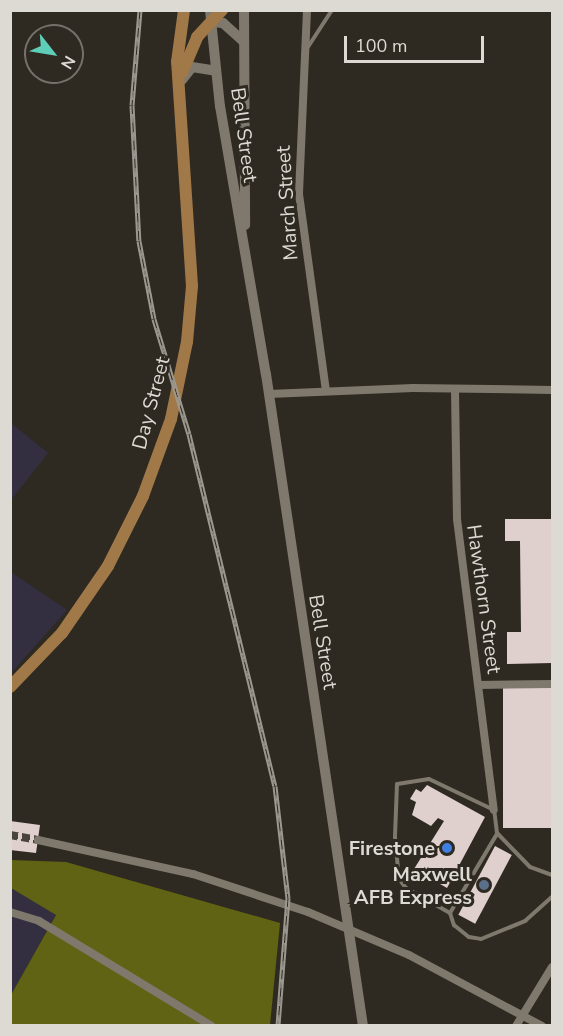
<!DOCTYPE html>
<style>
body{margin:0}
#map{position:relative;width:563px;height:1036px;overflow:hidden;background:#2f2a21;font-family:"Nunito Sans",sans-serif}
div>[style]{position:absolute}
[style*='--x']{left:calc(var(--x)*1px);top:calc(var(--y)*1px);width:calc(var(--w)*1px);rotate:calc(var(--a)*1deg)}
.industrial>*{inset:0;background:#332f40}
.forest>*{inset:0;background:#606313}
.building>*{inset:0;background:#dfd0ce;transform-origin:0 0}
.street-tunnel>*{height:8px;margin-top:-4px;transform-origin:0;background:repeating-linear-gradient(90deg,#49443c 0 8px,transparent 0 12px)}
.lane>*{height:4px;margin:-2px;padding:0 2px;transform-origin:2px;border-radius:2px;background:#7e786d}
.street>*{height:8px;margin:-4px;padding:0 4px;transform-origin:4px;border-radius:4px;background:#7e786d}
.secondary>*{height:10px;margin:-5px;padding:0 5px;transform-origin:5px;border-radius:5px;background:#7e786d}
.primary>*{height:12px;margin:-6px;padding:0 6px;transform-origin:6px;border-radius:6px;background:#a17948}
.rail>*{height:5px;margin-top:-2.5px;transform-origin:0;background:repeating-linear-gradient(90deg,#2f2a21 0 9px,#9b9890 0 18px);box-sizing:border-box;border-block:2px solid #9b9890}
.dots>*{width:16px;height:16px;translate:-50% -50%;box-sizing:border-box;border:3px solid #2f2a21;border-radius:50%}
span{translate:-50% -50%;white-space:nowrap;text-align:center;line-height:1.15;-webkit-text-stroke:6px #2f2a21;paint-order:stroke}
.street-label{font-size:20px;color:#dddad4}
.poi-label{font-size:20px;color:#dddad4;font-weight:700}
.right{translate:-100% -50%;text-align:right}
.frame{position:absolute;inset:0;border:12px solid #dddad4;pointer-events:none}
.north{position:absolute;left:24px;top:24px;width:60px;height:60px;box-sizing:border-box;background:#2f2a21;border:2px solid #757069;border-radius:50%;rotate:121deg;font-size:16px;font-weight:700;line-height:24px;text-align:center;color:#dddad4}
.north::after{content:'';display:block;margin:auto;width:21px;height:27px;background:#5eceb8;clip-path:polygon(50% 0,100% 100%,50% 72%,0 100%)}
.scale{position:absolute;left:344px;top:36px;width:140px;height:27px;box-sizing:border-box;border:3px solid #dddad4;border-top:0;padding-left:8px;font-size:18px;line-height:21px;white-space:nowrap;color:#dddad4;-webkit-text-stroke:4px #2f2a21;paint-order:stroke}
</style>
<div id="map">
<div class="industrial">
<i style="clip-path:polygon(11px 423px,48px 453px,11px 500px)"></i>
<i style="clip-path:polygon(11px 572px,67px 610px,11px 673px)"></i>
<i style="clip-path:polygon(11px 888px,56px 914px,11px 995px)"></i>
</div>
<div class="forest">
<i style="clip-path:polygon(11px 860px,66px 862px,280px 923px,270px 1025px,11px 1026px,11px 995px,56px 915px,11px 888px)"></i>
</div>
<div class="building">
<i style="clip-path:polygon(505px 519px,552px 519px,552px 663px,507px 664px,507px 632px,521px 632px,520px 541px,505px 541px)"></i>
<i style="left:552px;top:684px;width:144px;height:49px;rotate:90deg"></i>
<i style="clip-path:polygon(427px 785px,485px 817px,447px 888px,414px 869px,444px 821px,438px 818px,431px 826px,412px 815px,416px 802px,410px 799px,416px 789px,421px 792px)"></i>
<i style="clip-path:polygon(10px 821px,40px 825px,36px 853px,10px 850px)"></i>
<i style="left:495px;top:846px;width:19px;height:78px;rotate:28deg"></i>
</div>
<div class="street-tunnel">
<i style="--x:10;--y:835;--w:28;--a:10"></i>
</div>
<div class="lane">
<i style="--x:306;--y:50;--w:48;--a:-57"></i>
<i style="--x:552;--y:875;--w:23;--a:-160"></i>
<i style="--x:530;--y:867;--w:47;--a:-134.1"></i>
<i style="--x:497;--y:833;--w:23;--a:-97"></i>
<i style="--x:494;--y:810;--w:72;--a:-154.5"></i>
<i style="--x:429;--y:779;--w:32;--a:171"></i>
<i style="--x:397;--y:784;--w:53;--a:92.2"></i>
<i style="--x:395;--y:837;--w:42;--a:84.6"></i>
<i style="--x:399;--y:879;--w:11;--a:52"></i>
<i style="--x:406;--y:888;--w:51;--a:29.6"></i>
<i style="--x:450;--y:913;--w:13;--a:72"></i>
<i style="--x:454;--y:925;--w:19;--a:39"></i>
<i style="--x:469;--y:937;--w:12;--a:9"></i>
<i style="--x:481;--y:939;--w:48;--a:-22.2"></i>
<i style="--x:525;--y:921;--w:36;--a:-42"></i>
<i style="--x:450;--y:913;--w:92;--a:-59.3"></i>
</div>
<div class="street">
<i style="--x:307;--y:10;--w:184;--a:92.5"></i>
<i style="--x:299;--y:194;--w:199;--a:82.2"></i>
<i style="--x:455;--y:391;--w:128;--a:89.1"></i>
<i style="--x:457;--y:519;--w:293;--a:82.8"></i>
<i style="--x:269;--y:394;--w:144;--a:-2.4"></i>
<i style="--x:413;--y:388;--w:139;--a:0.8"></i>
<i style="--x:479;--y:685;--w:73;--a:-0.8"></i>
<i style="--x:38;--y:840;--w:159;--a:12.4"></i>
<i style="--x:193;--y:874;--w:121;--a:18.3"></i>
<i style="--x:308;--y:912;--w:110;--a:23.1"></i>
<i style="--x:409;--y:955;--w:151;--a:28.1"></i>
<i style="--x:10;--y:912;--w:30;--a:17"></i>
<i style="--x:39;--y:921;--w:202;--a:31.3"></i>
<i style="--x:516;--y:1026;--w:69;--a:-58.6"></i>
</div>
<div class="secondary">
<i style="--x:210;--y:10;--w:97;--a:84.1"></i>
<i style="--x:220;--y:106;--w:272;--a:80.3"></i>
<i style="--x:266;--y:374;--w:659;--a:81.54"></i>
<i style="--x:244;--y:10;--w:215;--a:89.7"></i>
<i style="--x:211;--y:22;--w:12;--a:5"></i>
<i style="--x:223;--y:23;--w:27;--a:42"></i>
<i style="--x:182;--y:80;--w:16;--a:-52"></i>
<i style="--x:192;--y:67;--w:24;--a:9"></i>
</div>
<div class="primary">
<i style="--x:182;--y:73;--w:39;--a:-67"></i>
<i style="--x:197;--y:37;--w:37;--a:-47"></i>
<i style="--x:10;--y:687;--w:75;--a:-46.1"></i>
<i style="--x:62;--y:633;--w:81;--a:-55.5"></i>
<i style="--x:108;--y:566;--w:78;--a:-63.4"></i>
<i style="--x:143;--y:496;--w:82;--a:-70"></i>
<i style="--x:171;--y:419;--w:79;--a:-78.3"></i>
<i style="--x:187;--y:342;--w:56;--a:-84.9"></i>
<i style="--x:192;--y:286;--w:225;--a:-93.8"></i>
<i style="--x:177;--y:62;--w:52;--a:-82.3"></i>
</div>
<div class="rail">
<i style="--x:140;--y:10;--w:95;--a:94.8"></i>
<i style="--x:132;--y:105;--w:136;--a:87.1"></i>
<i style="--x:139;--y:241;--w:79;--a:79.1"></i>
<i style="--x:154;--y:319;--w:120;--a:73.1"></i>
<i style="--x:189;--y:434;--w:362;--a:76.3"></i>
<i style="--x:275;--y:786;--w:113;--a:83.4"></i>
<i style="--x:288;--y:898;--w:128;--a:94.5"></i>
</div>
<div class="dots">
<i style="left:447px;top:848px;background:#3f7fe0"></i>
<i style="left:484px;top:885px;background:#5c6f8a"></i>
</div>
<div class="street-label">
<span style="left:244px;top:135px;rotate:82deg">Bell Street</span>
<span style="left:287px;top:203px;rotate:-94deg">March Street</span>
<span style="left:151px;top:403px;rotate:-75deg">Day Street</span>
<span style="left:484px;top:599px;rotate:82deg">Hawthorn Street</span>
<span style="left:323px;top:642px;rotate:81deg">Bell Street</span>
</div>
<div class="poi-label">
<span class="right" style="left:435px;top:848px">Firestone</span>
<span class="right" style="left:472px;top:886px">Maxwell<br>AFB Express</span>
</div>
<div class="frame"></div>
<div class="north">N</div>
<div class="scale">100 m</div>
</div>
